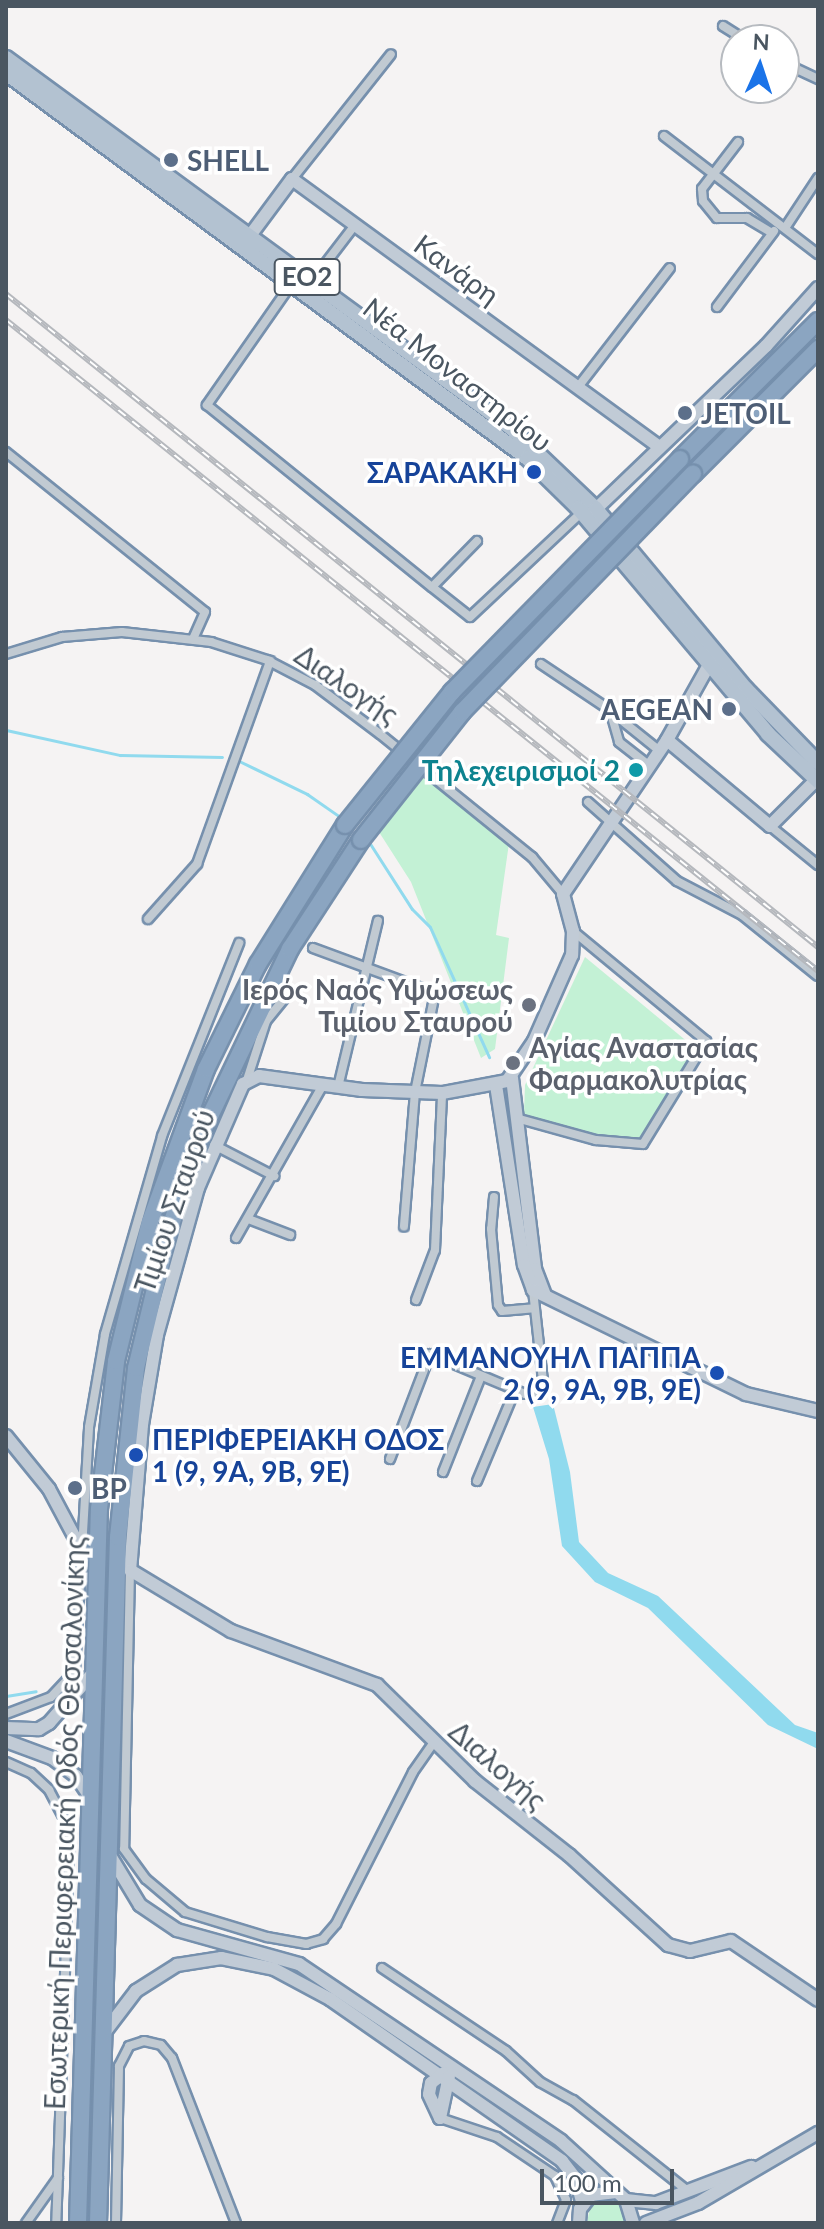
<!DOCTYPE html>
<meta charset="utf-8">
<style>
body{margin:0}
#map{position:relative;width:824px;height:2229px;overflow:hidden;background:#f5f3f3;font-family:Lato,sans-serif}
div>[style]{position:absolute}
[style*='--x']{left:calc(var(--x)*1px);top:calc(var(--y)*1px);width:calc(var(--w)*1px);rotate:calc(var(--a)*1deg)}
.green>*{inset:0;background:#c3f1d5}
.water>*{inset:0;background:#90daee}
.stream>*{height:3px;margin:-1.5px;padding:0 1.5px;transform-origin:1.5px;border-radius:1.5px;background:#90daee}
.roads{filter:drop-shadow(2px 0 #7690ad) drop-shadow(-2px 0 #7690ad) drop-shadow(0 2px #7690ad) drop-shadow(0 -2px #7690ad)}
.street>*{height:8px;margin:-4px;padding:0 4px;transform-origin:4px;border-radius:4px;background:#c1cad2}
.secondary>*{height:12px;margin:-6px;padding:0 6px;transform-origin:6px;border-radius:6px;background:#c1cbd6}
.primary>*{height:14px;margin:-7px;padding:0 7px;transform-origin:7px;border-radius:7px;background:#b3c2d1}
.highway>*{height:16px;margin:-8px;padding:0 8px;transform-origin:8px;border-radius:8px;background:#8ba5c1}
.rail>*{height:6px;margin-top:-3px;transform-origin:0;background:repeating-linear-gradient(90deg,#fff 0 9px,#b5b8bd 0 18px);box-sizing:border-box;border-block:2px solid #b5b8bd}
.bridges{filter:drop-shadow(2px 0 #7690ad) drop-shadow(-2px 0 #7690ad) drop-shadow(0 2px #7690ad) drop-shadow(0 -2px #7690ad)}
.highway-bridge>*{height:16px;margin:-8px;padding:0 8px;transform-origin:8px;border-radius:8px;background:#8ba5c1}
.dots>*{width:22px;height:22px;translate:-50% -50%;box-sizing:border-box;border:4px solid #fff;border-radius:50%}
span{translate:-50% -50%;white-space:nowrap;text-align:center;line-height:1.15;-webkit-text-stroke:7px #fff;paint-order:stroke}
.shield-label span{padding:2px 6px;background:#fff;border:2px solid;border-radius:6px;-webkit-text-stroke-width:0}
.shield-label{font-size:26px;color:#4a5661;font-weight:700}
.service-label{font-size:28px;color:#4e5e75;font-weight:700}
.left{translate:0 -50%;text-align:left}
.right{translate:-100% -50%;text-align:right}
.street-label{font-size:28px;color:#4a5661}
.transit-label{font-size:28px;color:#164399;font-weight:700}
.culture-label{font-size:28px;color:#0d838f;font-weight:700}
.worship-label{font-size:28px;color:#5b616d;font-weight:700}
.frame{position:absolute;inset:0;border:8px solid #4a5661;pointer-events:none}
.north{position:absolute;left:720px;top:24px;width:80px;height:80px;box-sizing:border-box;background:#fff;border:2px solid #b7bbc0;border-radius:50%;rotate:3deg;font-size:22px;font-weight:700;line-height:32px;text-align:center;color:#4a5661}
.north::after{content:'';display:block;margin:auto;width:28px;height:36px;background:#1a73e8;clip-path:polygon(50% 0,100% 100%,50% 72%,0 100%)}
.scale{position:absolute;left:540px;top:2169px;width:134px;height:36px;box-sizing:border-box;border:4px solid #4a5661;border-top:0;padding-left:10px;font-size:24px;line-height:28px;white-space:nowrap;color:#4a5661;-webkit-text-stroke:6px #fff;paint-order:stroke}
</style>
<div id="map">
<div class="green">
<i style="clip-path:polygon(428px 772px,510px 836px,496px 935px,509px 938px,495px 1049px,481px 1058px,411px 882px,379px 832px)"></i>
<i style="clip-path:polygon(585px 957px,695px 1048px,642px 1142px,584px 1134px,524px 1114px,525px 1085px)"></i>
<i style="clip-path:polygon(608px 2198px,624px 2209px,626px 2223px,587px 2223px,590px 2207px)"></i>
</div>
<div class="water">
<i style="clip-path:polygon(553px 1404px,570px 1472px,579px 1542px,608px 1573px,658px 1596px,795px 1725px,818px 1733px,818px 1749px,768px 1725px,648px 1608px,595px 1582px,562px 1546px,549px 1459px,533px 1407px)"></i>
</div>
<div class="stream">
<i style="--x:6;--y:730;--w:117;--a:12.4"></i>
<i style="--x:120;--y:755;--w:102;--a:1.1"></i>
<i style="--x:239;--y:761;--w:76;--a:25.9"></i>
<i style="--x:307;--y:794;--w:44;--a:34.8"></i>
<i style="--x:367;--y:839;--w:83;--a:57.3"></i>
<i style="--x:412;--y:909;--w:25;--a:45"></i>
<i style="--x:430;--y:927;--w:143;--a:65.6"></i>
<i style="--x:6;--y:1696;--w:30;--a:-9"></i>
</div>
<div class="roads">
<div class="street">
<i style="--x:723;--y:26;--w:26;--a:32"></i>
<i style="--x:784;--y:63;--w:38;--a:25"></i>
<i style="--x:664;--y:136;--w:194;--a:37.5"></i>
<i style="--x:738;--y:142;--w:59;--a:127.5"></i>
<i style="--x:702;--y:189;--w:12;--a:85"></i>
<i style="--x:703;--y:201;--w:22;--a:51"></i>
<i style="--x:717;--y:218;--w:30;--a:0"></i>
<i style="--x:747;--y:218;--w:29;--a:31"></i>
<i style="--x:292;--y:179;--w:159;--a:-51.6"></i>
<i style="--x:785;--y:228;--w:60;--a:-56.6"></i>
<i style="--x:312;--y:281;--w:71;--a:-52.5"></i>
<i style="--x:292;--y:283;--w:149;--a:124.9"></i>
<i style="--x:207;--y:405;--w:289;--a:39"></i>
<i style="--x:717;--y:307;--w:95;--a:-53.1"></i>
<i style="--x:578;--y:387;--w:150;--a:-52.3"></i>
<i style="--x:6;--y:452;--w:255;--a:38.8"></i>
<i style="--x:205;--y:612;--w:30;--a:114"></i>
<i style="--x:477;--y:541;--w:64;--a:134.4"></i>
<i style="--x:432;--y:587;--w:48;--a:38.3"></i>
<i style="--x:470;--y:617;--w:154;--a:-43.2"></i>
<i style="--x:6;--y:654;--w:59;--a:-16.9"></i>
<i style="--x:62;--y:637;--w:60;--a:-4.8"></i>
<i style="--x:122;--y:632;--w:90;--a:6.4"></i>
<i style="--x:211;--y:642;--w:59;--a:17.8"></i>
<i style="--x:267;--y:660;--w:54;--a:27.5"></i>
<i style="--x:315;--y:685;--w:81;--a:37"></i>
<i style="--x:380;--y:734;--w:196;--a:39"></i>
<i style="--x:532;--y:857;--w:48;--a:50"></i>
<i style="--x:541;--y:664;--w:83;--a:33.7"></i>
<i style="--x:610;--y:710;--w:33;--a:74"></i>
<i style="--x:619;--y:742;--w:39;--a:38"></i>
<i style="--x:610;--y:711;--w:64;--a:38.7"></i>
<i style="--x:588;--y:802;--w:119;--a:41.6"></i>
<i style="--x:677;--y:881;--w:73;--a:27.6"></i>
<i style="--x:742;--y:915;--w:97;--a:38.8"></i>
<i style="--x:770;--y:826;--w:62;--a:39.1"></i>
<i style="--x:148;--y:919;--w:74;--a:-48.3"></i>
<i style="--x:197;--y:864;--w:216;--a:-70.2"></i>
<i style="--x:313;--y:948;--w:130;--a:20.2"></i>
<i style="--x:435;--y:993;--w:101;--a:101.4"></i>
<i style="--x:415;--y:1092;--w:135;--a:94.7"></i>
<i style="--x:247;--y:1080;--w:62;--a:-72.1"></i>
<i style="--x:266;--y:1021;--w:32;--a:-51"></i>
<i style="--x:338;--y:1087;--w:171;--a:-76.5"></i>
<i style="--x:516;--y:1118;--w:83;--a:15.4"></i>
<i style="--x:596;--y:1140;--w:47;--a:4.9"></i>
<i style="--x:643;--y:1144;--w:121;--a:-58.5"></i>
<i style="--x:706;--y:1041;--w:173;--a:-140.4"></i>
<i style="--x:214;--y:1145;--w:68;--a:27.3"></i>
<i style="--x:494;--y:1197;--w:32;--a:95"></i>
<i style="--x:491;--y:1229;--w:76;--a:84.7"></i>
<i style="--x:498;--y:1305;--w:7;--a:56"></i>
<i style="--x:502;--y:1311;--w:32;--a:-5"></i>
<i style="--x:251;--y:1220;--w:42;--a:21"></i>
<i style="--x:236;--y:1238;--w:176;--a:-60.4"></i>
<i style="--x:416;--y:1300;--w:53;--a:-69.2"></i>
<i style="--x:435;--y:1250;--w:157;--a:-87.4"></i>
<i style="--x:390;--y:1459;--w:112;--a:-69.1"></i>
<i style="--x:430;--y:1354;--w:103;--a:22.8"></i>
<i style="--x:525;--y:1394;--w:14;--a:-4"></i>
<i style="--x:539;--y:1393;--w:13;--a:-72"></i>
<i style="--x:543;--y:1381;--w:92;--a:-96.3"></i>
<i style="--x:443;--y:1472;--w:103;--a:-68.4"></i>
<i style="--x:477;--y:1481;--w:99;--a:-67.3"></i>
<i style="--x:130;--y:1570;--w:279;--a:91.2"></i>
<i style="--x:124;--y:1849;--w:37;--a:54"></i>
<i style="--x:146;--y:1879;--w:51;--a:40.2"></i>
<i style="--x:185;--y:1912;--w:86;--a:17"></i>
<i style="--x:267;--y:1937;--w:40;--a:10"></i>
<i style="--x:306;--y:1944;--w:18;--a:-16"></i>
<i style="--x:323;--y:1939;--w:20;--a:-49"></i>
<i style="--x:336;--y:1924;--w:170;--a:-63.1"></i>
<i style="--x:413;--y:1772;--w:37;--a:-55"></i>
<i style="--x:6;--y:1714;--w:48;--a:-20.7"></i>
<i style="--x:51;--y:1697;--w:35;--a:-47"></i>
<i style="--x:75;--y:1671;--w:244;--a:-86.7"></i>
<i style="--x:89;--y:1427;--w:94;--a:-80.2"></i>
<i style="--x:105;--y:1334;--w:206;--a:-73.9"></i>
<i style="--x:162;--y:1136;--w:208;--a:-68.2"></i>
<i style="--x:6;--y:1762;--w:27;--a:24"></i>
<i style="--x:31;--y:1773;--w:25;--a:43"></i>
<i style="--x:49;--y:1790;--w:45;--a:62.3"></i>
<i style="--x:70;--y:1830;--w:393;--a:92"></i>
<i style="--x:382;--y:1968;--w:149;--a:33.8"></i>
<i style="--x:506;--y:2051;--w:46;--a:42.4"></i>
<i style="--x:540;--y:2082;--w:38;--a:29"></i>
<i style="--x:573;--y:2100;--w:147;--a:38.4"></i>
<i style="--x:440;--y:2118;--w:60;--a:18.4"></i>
<i style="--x:497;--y:2137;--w:70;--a:33.9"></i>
<i style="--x:555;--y:2176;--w:26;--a:65"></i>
<i style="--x:566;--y:2200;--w:25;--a:111"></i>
<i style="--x:26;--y:2223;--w:55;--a:-54.6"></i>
<i style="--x:116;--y:2223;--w:157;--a:-88.9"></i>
<i style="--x:119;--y:2066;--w:22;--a:-63"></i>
<i style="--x:129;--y:2046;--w:16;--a:-18"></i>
<i style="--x:144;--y:2041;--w:17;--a:13"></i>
<i style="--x:161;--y:2045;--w:17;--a:50"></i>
<i style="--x:172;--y:2058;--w:177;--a:68.8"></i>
</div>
<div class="secondary">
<i style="--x:246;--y:241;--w:77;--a:-53.4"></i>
<i style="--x:292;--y:179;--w:455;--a:36.1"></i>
<i style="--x:596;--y:509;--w:236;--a:-43.8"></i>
<i style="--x:766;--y:346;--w:78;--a:-48.1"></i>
<i style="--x:667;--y:740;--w:86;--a:-60.8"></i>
<i style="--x:818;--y:778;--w:68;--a:135"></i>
<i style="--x:770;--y:826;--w:134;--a:-140.1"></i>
<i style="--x:667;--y:740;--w:186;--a:124"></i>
<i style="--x:563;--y:894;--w:38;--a:75"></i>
<i style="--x:573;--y:931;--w:24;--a:92"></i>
<i style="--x:572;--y:955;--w:94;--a:113.8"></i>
<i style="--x:534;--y:1041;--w:48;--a:124"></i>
<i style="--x:507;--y:1081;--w:66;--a:169.5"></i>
<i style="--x:442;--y:1093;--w:80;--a:-177.9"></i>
<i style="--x:362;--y:1090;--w:104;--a:-172.3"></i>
<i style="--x:259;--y:1076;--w:18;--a:153"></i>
<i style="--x:243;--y:1084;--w:113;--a:113.4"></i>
<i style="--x:198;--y:1188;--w:153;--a:105.6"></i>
<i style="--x:157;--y:1335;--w:91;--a:99.5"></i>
<i style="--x:142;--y:1425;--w:145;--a:94.7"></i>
<i style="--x:130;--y:1570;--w:118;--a:31.1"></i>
<i style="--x:231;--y:1631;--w:156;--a:20.3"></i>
<i style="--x:377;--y:1685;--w:137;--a:44.4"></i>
<i style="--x:475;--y:1781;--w:120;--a:38.2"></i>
<i style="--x:569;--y:1855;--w:134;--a:42.3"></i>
<i style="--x:668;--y:1945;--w:23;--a:15"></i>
<i style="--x:690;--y:1951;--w:42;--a:-13.7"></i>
<i style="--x:731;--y:1941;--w:105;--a:34.1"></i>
<i style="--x:512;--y:1078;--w:192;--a:83.1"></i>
<i style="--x:535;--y:1269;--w:28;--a:69"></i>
<i style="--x:496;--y:1085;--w:182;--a:81.2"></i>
<i style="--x:524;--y:1265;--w:27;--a:70"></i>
<i style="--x:533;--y:1290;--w:237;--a:26"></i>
<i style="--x:746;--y:1394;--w:74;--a:13.3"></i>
<i style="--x:6;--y:1436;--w:68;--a:50.9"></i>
<i style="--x:49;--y:1489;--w:66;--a:61.9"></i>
<i style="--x:6;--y:1728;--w:33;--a:2"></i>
<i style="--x:39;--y:1729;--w:12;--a:-31"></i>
<i style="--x:49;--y:1723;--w:65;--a:-48.7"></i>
<i style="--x:6;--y:1741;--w:49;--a:20.3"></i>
<i style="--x:52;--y:1758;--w:30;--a:37"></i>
<i style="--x:76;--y:1776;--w:23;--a:56"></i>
<i style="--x:111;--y:1857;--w:56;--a:58.9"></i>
<i style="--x:140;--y:1905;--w:45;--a:34"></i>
<i style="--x:177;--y:1930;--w:127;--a:15.6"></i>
<i style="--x:299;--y:1964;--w:316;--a:34"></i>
<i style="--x:561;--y:2141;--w:88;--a:42.2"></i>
<i style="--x:626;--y:2200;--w:24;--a:73"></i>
<i style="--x:104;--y:2033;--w:53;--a:-52.7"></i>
<i style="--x:136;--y:1991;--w:49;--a:-32.4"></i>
<i style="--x:177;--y:1965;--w:45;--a:-9"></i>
<i style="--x:221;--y:1958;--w:54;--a:11.7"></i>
<i style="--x:274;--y:1969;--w:64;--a:28.2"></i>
<i style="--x:330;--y:1999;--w:283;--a:34.9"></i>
<i style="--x:562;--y:2161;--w:23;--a:52"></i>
<i style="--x:576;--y:2179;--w:27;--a:75"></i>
<i style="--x:440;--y:2118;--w:26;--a:-115"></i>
<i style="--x:429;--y:2094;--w:11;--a:-80"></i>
<i style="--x:431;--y:2083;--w:16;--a:-38"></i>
<i style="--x:440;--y:2118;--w:43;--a:-77.9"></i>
<i style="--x:626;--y:2200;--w:30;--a:6"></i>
<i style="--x:656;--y:2203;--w:102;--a:-20.8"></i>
<i style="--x:579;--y:2223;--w:14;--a:-86"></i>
<i style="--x:580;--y:2209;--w:18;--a:-52"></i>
<i style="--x:591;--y:2195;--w:23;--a:-7"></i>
<i style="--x:646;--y:2223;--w:56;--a:-21"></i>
<i style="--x:698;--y:2203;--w:139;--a:-30.3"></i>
</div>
<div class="primary">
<i style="--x:6;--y:58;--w:625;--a:36.21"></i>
<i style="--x:510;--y:427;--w:119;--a:43.6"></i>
<i style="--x:596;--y:509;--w:234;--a:50.2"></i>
<i style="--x:746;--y:689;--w:103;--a:45.8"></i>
<i style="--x:6;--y:73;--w:648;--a:36.46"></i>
<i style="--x:527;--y:458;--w:71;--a:44.4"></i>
<i style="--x:578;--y:508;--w:295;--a:49.9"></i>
<i style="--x:768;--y:734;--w:69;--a:43.2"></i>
</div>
<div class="highway">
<i style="--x:680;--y:459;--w:195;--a:-45"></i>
<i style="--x:693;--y:474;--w:177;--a:-45"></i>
<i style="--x:78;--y:2223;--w:714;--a:-88.32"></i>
<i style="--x:99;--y:1509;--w:149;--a:-83.4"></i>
<i style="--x:116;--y:1361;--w:143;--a:-76.3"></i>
<i style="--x:150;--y:1222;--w:163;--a:-69.9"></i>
<i style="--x:206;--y:1069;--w:117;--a:-63.7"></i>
<i style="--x:258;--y:964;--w:164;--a:-58"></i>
<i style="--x:98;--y:2223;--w:686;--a:-88.33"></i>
<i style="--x:118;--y:1537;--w:170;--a:-83.9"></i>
<i style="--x:136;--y:1368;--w:141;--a:-76.5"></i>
<i style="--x:169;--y:1231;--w:97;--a:-71.9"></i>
<i style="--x:199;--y:1139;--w:211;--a:-64.4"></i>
<i style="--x:290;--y:949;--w:130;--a:-56.9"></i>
</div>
</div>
<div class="rail">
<i style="--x:6;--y:294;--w:1042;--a:38.81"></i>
<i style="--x:6;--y:320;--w:1041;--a:38.72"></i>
</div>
<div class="bridges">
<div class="highway-bridge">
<i style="--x:345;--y:825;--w:171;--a:-51.2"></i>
<i style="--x:452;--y:692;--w:326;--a:-45.6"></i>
<i style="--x:361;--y:840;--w:163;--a:-51.7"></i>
<i style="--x:462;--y:712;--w:332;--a:-45.9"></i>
</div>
</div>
<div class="dots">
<i style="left:171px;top:160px;background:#5c6f8a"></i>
<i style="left:685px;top:413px;background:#5c6f8a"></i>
<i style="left:534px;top:472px;background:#1a4fb4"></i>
<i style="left:729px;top:709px;background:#5c6f8a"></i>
<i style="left:636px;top:770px;background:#0f9aa8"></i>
<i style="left:529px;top:1005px;background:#6b7280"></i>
<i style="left:513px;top:1063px;background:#6b7280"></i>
<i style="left:717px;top:1373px;background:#1a4fb4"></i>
<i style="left:136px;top:1455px;background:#1a4fb4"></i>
<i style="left:75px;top:1488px;background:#5c6f8a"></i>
</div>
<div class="shield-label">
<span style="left:307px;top:277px">ΕΟ2</span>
</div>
<div class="service-label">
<span class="left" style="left:187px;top:160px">SHELL</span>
<span class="left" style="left:701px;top:413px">JETOIL</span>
<span class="right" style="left:713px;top:709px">AEGEAN</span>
<span class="left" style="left:91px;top:1488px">BP</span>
</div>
<div class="street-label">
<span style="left:457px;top:269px;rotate:36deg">Κανάρη</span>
<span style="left:458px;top:374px;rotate:38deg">Νέα Μοναστηρίου</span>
<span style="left:347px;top:684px;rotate:34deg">Διαλογής</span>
<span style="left:174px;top:1201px;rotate:-71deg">Τιμίου Σταυρού</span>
<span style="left:498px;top:1765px;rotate:41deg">Διαλογής</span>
<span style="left:64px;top:1823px;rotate:-88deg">Εσωτερική Περιφερειακή Οδός Θεσσαλονίκης</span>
</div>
<div class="transit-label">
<span class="right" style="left:518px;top:472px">ΣΑΡΑΚΑΚΗ</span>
<span class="right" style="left:701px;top:1373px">ΕΜΜΑΝΟΥΗΛ ΠΑΠΠΑ<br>2 (9, 9Α, 9Β, 9Ε)</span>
<span class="left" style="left:152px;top:1455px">ΠΕΡΙΦΕΡΕΙΑΚΗ ΟΔΟΣ<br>1 (9, 9Α, 9Β, 9Ε)</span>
</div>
<div class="culture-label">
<span class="right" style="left:620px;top:770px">Τηλεχειρισμοί 2</span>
</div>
<div class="worship-label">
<span class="right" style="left:513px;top:1005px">Ιερός Ναός Υψώσεως<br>Τιμίου Σταυρού</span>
<span class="left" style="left:529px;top:1063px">Αγίας Αναστασίας<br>Φαρμακολυτρίας</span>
</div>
<div class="frame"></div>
<div class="north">N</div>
<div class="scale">100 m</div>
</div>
